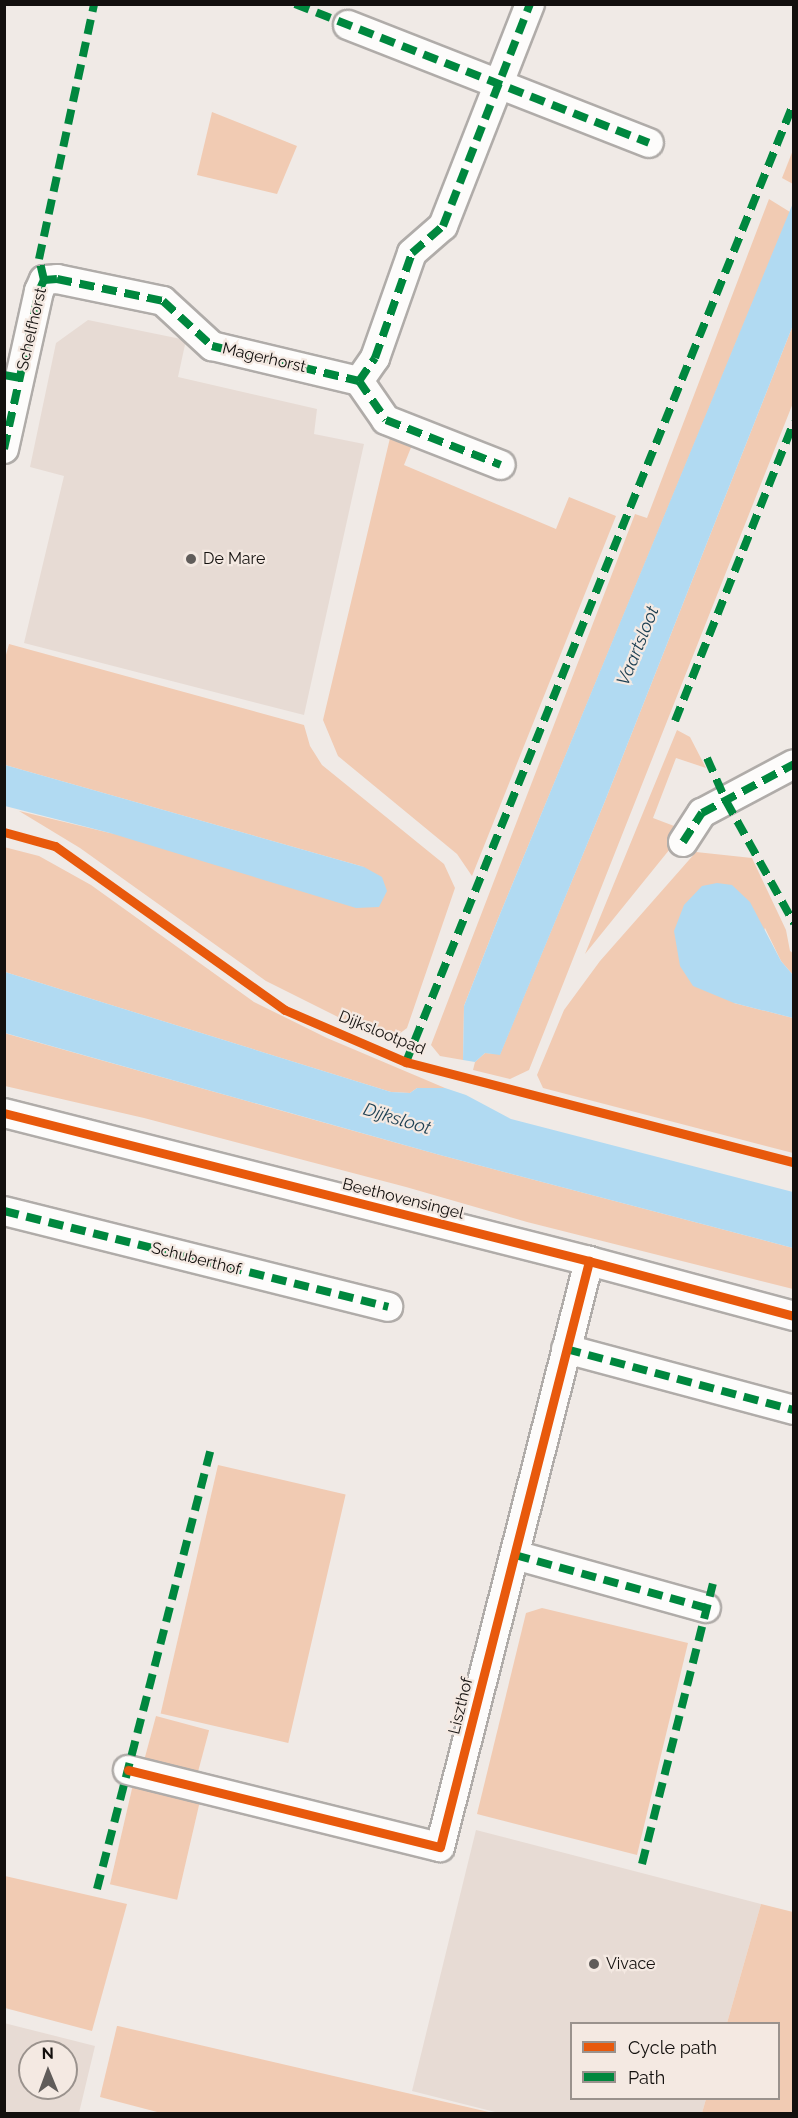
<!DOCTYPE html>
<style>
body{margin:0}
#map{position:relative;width:798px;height:2118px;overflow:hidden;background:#f0eae6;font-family:Raleway,sans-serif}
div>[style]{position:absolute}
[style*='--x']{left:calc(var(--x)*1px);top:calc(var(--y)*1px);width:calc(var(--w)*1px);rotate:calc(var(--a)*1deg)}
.built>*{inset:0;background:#e7dbd4}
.green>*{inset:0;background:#f1cbb3;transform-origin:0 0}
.water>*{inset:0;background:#b1daf2}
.roads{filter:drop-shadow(2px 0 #b0aca9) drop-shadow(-2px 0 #b0aca9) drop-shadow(0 2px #b0aca9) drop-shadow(0 -2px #b0aca9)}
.minor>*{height:28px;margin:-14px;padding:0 14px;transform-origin:14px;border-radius:14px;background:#fdfcfb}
.quiet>*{height:8px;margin-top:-4px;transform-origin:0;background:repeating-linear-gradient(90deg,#00873e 0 15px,transparent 0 23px)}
.cycleway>*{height:9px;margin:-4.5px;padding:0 4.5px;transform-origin:4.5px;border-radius:4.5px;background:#e8590c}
.dots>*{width:16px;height:16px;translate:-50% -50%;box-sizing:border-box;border:3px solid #f4e9e2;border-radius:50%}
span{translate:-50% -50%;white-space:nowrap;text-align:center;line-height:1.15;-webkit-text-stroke:4.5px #f4e9e2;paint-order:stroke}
.street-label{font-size:16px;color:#13100e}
.poi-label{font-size:16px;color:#13100e}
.left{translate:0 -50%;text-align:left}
.water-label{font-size:18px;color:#1c3f52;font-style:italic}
.frame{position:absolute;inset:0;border:6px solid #13100e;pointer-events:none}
.legend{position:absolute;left:570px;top:2022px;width:210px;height:78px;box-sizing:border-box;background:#f4e9e2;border:2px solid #9a928d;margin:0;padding:8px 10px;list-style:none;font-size:18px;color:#13100e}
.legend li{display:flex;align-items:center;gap:12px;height:30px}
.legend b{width:30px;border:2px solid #9a928d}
.north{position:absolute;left:18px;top:2040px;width:60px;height:60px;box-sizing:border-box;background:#f4e9e2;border:2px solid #9a928d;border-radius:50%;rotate:359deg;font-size:16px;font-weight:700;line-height:24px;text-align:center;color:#13100e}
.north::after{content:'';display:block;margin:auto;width:21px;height:27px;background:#605c5a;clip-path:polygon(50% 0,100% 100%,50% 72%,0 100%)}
</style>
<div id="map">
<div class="built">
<i style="clip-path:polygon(88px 320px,186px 340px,178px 377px,317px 409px,314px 434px,364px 444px,304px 715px,24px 643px,64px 476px,30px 467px,56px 343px)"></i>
<i style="clip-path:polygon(476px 1830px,761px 1904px,727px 2023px,572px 2024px,572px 2098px,706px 2099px,702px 2113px,499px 2113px,412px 2091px)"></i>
<i style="clip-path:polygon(evenodd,4px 2023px,95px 2046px,79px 2113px,5px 2113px,4px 2023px,30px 2052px,66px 2052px,66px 2088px,30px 2088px,30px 2052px)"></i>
</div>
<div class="green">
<i style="clip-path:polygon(212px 112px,297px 146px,277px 194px,197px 175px)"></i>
<i style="clip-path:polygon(793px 150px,793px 184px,782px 178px)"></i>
<i style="clip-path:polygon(769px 199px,790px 212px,498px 919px,464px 1006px,463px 1060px,440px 1056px,431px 1045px,635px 514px,647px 518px)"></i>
<i style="clip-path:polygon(793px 325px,793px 403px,529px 1070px,510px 1079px,473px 1070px,475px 1062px,485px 1053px,500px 1054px,605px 801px)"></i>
<i style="clip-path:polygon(390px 438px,412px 445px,404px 465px,556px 529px,569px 497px,616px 516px,472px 876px,457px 854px,338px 756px,323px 720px)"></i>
<i style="clip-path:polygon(9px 644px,304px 725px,310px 746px,322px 765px,444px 864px,455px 888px,407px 1028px,399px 1034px,340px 1018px,266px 981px,80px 848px,19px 811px,110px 833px,364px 867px,5px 765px,4px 662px)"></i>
<i style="clip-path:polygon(677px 730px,690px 737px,706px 768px,676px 758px,653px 818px,682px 829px,678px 839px,585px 954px)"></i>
<i style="clip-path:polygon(4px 847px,39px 856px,91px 885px,254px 1002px,327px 1038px,445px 1088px,417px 1088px,410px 1093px,391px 1092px,5px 972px)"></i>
<i style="clip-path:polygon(696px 852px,752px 858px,786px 930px,790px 951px,793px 953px,793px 975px,781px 961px,765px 928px,734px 1003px,793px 1018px,793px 1153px,543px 1088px,537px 1075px,564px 1010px,600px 961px)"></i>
<i style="clip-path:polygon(4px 1033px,440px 1155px,793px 1248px,793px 1289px,527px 1222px,406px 1187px,144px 1118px,5px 1086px)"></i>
<i style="left:218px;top:1465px;width:131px;height:255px;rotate:13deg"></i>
<i style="clip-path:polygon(542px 1608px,688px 1643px,637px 1855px,477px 1814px,526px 1613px)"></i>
<i style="left:156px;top:1716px;width:55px;height:44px;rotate:15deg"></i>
<i style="left:134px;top:1780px;width:69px;height:107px;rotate:13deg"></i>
<i style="clip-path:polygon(5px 1876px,127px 1904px,92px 2031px,5px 2008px)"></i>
<i style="clip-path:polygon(761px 1904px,793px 1912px,793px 2113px,702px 2113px,706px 2099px,778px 2098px,778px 2024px,727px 2023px)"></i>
<i style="clip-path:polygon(117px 2026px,118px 2026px,493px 2113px,161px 2113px,100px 2097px)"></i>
</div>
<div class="water">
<i style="clip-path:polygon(793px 203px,793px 325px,605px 801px,500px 1055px,485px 1053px,475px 1062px,463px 1060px,464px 1006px,498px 919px)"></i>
<i style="clip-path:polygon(5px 765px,364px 867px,382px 877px,387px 891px,379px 907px,356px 908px,110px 833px,5px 806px)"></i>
<i style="clip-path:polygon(717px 883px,732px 885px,750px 902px,781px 961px,793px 975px,793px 1018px,734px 1003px,693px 986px,680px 966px,674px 931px,684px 905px,702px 886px)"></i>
<i style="clip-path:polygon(5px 972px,391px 1092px,410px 1093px,417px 1088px,445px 1088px,466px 1095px,511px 1119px,793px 1192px,793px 1248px,440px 1155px,5px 1033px)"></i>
</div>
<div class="roads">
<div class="minor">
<i style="--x:348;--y:25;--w:323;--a:21.4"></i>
<i style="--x:359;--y:381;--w:28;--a:-55"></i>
<i style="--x:375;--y:358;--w:111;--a:-70.6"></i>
<i style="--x:412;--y:253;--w:41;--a:-41.1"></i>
<i style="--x:443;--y:226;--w:238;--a:-68.6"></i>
<i style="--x:4;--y:449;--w:162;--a:-77.5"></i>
<i style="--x:39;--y:291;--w:12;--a:-66"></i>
<i style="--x:44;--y:280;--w:13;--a:-4"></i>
<i style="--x:57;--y:279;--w:108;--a:11.7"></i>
<i style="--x:163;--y:301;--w:67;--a:42.6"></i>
<i style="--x:212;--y:346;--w:151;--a:13.4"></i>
<i style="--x:359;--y:381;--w:47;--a:55.3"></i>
<i style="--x:386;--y:420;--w:123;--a:21.4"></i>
<i style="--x:683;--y:842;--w:35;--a:-57"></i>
<i style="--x:702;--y:813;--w:104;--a:-28"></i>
<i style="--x:4;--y:1113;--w:603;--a:14.2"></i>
<i style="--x:589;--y:1261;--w:212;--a:15"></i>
<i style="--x:4;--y:1211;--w:396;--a:14"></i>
<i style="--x:566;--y:1349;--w:236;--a:15"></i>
<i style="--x:515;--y:1555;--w:198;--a:15.5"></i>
<i style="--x:128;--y:1770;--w:321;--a:13.9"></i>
<i style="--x:440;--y:1847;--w:605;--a:-75.73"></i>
</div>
</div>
<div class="quiet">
<i style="--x:295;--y:4;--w:380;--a:21.4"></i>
<i style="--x:44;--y:280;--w:13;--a:-4"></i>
<i style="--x:57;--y:279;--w:108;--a:11.7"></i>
<i style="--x:163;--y:301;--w:67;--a:42.6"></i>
<i style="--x:212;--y:346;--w:151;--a:13.4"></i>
<i style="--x:359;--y:381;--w:47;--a:55.3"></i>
<i style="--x:386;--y:420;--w:123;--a:21.4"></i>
<i style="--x:4;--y:375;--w:17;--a:10"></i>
<i style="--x:359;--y:381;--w:28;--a:-55"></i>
<i style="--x:375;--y:358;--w:111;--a:-70.6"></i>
<i style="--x:412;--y:253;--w:41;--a:-41.1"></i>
<i style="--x:443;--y:226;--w:238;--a:-68.6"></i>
<i style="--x:4;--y:449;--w:162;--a:-77.5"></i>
<i style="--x:39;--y:291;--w:12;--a:-66"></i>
<i style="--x:44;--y:280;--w:22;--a:-103"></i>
<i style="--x:39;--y:259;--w:261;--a:-77.8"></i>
<i style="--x:675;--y:721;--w:322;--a:-68.3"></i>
<i style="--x:707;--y:758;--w:47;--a:66.2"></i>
<i style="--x:726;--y:801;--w:140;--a:60.9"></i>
<i style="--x:683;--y:842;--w:35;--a:-57"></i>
<i style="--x:702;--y:813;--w:104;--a:-28"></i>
<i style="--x:406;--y:1062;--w:1035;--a:-67.99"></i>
<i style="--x:4;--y:1211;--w:396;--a:14"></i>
<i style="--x:566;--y:1349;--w:236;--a:15"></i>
<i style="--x:515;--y:1555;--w:198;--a:15.5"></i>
<i style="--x:642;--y:1864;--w:289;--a:-75.8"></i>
<i style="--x:97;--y:1889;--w:452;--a:-75.5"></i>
</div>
<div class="cycleway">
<i style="--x:4;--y:832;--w:53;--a:15.4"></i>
<i style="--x:55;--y:846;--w:282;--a:35.5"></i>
<i style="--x:285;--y:1010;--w:132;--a:23.3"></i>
<i style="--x:406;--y:1062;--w:401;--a:14.5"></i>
<i style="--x:4;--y:1113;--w:603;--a:14.2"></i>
<i style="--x:589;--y:1261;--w:212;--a:15"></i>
<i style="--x:128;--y:1770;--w:321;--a:13.9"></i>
<i style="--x:440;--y:1847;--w:605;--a:-75.73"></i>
</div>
<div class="dots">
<i style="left:191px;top:559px;background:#605c5a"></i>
<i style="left:594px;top:1964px;background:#605c5a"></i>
</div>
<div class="street-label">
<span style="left:32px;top:329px;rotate:-77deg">Schelfhorst</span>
<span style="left:264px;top:358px;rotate:13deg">Magerhorst</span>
<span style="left:382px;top:1033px;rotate:22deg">Dijkslootpad</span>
<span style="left:403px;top:1199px;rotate:14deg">Beethovensingel</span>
<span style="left:196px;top:1259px;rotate:14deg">Schuberthof</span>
<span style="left:461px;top:1706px;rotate:-76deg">Liszthof</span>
</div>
<div class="poi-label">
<span class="left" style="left:203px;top:559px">De Mare</span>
<span class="left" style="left:606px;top:1964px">Vivace</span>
</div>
<div class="water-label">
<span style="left:638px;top:646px;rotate:-68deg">Vaartsloot</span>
<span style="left:397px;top:1119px;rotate:17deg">Dijksloot</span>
</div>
<div class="frame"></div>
<ul class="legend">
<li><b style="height:8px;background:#e8590c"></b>Cycle path</li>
<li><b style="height:8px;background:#00873e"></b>Path</li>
</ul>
<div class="north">N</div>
</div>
